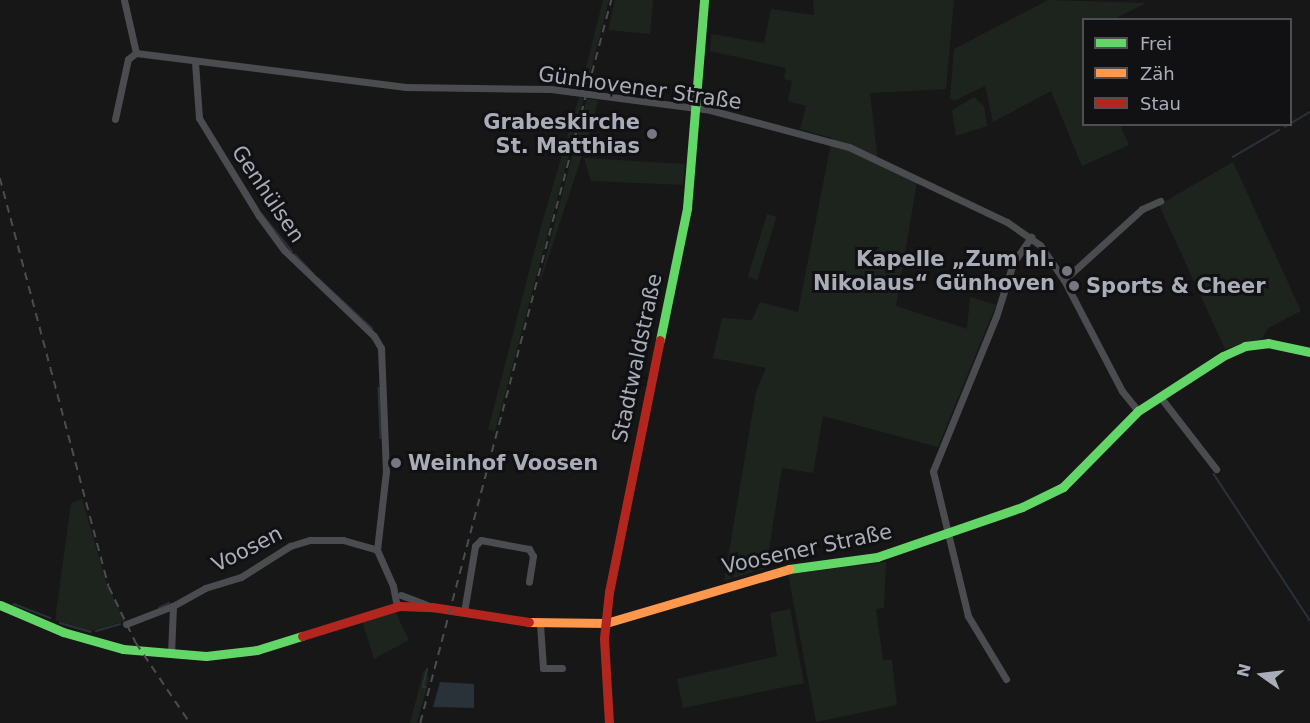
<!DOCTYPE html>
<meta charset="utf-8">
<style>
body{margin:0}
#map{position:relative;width:1310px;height:723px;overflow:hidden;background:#171717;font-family:"DejaVu Sans",sans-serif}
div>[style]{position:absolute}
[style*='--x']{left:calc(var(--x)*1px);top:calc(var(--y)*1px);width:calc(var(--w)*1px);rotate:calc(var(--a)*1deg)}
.green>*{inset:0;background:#1d241e;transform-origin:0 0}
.water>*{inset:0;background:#2a3239}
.stream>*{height:1.5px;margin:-0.75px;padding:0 0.75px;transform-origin:0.75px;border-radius:0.75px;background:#2a3239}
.street>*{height:7px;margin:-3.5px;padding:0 3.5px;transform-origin:3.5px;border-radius:3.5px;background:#4b4c50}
.fast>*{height:9px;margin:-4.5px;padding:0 4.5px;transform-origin:4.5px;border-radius:4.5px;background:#63d668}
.slow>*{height:9px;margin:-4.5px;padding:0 4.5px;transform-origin:4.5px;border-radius:4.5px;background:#ff974d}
.jam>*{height:9px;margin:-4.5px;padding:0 4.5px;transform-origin:4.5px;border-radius:4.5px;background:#b3261e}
.rail>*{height:1.5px;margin-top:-0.75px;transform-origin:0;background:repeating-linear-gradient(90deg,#4b4c4f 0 8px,transparent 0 14px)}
.dots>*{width:16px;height:16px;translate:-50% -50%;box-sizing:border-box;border:3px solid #111113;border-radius:50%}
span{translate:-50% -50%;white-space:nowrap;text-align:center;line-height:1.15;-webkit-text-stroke:6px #111113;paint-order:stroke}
.street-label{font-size:21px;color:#a8adb8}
.poi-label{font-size:21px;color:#a8adb8;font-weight:700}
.right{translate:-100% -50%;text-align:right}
.left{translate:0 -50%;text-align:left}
.legend{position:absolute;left:1082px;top:18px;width:210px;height:108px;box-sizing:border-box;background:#111113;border:2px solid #4d4f55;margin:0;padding:8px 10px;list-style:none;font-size:18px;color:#a8adb8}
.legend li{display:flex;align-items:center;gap:12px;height:30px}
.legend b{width:30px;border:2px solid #4d4f55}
.north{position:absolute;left:1232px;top:645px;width:60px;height:60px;-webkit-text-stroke:4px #111113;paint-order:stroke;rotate:284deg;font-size:16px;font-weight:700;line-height:24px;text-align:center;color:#a8adb8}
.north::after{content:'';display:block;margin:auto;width:21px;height:27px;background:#a8adb8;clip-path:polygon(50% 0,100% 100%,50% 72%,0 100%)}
</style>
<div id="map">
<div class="green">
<i style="clip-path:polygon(603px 0,609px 0,585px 92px,580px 92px)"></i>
<i style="clip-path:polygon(615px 0,653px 0,650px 34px,608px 30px)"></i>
<i style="clip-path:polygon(813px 0,954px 0,946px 89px,870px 93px,878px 162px,917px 182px,896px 306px,967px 329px,970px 297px,996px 305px,938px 447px,823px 416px,813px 473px,782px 468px,766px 568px,724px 581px,756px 392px,766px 368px,713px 358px,722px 318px,752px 320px,760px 302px,798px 312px,832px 138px,800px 129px,806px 106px,788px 101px,792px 81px,784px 79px,786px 68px,710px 51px,711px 34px,764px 43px,771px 9px,814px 15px)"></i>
<i style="clip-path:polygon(1048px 0,1146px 3px,1114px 19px,1084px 20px,1084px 124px,1120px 125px,1129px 145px,1082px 166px,1051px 91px,993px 122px,985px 86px,954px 101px,950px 98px,954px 49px)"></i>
<i style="clip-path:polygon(579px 97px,584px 98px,495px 431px,488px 430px,539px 233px)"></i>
<i style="clip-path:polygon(974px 97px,984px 106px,987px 126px,956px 136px,952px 110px)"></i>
<i style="clip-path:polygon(587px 99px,598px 100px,592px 126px,537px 291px)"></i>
<i style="clip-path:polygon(584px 158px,685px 164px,683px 185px,591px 181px)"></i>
<i style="clip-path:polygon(1233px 162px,1301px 311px,1268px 328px,1262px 339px,1225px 349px,1159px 205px)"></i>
<i style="left:767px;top:214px;width:10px;height:66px;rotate:17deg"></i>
<i style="clip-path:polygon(82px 499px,106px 582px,125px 621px,87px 632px,55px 620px,71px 503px)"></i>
<i style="clip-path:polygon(886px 562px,884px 608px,876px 609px,883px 660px,892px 660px,897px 705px,816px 722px,788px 574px)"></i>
<i style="clip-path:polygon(790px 609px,804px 683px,683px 708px,677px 679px,777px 656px,770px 613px)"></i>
<i style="clip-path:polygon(395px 611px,409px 640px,374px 659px,362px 621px)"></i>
<i style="clip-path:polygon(424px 669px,429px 678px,426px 690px,417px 723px,410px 723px)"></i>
</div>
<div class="water">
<i style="clip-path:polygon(440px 682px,474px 684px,474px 708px,433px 707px)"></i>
</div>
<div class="stream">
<i style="--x:1290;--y:124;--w:23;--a:-31"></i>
<i style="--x:1285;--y:127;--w:5;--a:-37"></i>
<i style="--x:1233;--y:157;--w:53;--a:-30.4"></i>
<i style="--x:262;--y:214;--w:48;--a:51"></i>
<i style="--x:295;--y:254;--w:26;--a:47"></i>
<i style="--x:318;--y:278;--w:74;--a:42.8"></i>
<i style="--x:379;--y:388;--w:50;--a:87.7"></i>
<i style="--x:1214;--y:474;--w:175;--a:56.7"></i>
<i style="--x:14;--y:604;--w:39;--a:21"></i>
<i style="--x:159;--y:608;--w:11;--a:-27"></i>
<i style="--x:60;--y:623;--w:32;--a:16"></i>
<i style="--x:96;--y:631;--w:25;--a:-16"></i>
<i style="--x:426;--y:688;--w:3;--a:-162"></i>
<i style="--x:423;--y:687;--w:18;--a:-77"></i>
</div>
<div class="street">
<i style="--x:124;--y:0;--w:54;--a:77.2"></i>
<i style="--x:195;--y:62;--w:56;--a:85.9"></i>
<i style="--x:199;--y:118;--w:115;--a:58.5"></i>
<i style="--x:259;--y:216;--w:42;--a:53.7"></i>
<i style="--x:284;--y:250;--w:124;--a:43.7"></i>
<i style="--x:374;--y:336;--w:14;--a:60"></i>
<i style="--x:381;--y:348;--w:123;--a:87.7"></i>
<i style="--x:386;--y:471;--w:80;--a:96.5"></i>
<i style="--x:377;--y:550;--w:39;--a:66"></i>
<i style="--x:393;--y:586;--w:21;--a:79"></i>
<i style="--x:115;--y:119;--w:61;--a:-77.8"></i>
<i style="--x:128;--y:59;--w:10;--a:-37"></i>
<i style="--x:136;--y:53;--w:272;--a:7.2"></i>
<i style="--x:406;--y:87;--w:145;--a:0.8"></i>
<i style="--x:551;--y:89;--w:160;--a:7.5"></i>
<i style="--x:710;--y:110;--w:144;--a:14.9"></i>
<i style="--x:849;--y:147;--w:175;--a:25.4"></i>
<i style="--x:1007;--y:222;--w:40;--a:34.9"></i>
<i style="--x:1040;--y:245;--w:42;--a:55.6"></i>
<i style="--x:1064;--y:280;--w:125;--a:62.4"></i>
<i style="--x:1122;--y:391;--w:26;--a:51"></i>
<i style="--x:1064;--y:280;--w:105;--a:-42.3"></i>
<i style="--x:1142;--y:209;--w:20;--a:-24"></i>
<i style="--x:1161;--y:398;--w:90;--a:52.2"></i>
<i style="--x:401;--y:595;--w:28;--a:21"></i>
<i style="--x:464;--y:612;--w:67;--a:-80.5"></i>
<i style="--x:475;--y:546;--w:8;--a:-45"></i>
<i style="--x:481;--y:540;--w:49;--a:10.6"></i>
<i style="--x:529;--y:549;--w:8;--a:60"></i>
<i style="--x:533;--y:556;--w:26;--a:99"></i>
<i style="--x:126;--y:624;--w:50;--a:-21"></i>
<i style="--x:173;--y:606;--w:37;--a:-29"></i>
<i style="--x:205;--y:588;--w:38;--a:-17"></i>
<i style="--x:241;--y:577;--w:58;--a:-32.3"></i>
<i style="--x:290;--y:546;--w:21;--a:-17"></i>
<i style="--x:310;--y:540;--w:33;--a:0"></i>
<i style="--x:343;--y:540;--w:35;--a:16"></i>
<i style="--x:540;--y:624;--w:44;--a:86.1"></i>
<i style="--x:543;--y:668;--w:19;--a:0"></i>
<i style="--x:171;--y:654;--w:48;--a:-87.6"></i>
<i style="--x:1006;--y:679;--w:74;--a:-121.1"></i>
<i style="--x:968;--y:616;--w:149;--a:-103.6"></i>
<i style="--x:933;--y:471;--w:166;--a:-67.8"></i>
<i style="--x:996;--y:317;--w:57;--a:-72.5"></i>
<i style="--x:1013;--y:263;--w:32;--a:-55"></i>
</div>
<div class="fast">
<i style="--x:660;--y:340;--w:135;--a:-78.4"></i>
<i style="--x:687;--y:208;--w:209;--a:-85.3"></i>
<i style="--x:789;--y:569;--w:89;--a:-7.8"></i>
<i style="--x:877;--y:557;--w:153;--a:-19"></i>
<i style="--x:1022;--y:507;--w:46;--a:-26"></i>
<i style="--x:1063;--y:487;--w:107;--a:-45.4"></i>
<i style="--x:1138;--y:411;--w:101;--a:-32.9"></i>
<i style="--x:1223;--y:356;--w:24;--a:-24"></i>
<i style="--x:1245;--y:346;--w:23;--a:-7"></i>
<i style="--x:1268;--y:343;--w:43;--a:12.1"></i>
<i style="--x:0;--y:605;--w:69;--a:23.2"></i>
<i style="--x:63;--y:632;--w:62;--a:15.8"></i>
<i style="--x:123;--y:649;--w:83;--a:4.8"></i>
<i style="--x:206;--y:656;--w:51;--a:-6.7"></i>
<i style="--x:257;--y:650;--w:47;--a:-17.3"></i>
</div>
<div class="slow">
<i style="--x:529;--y:622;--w:77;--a:0.7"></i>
<i style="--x:606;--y:623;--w:191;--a:-16.4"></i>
</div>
<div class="jam">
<i style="--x:302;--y:636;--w:102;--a:-17.2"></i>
<i style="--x:399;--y:606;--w:33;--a:2"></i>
<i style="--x:432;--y:607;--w:98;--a:8.8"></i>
<i style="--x:609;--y:723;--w:85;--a:-93.4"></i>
<i style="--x:604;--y:638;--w:46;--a:-83.8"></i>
<i style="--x:609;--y:592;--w:257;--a:-78.6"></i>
</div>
<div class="rail">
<i style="--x:0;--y:178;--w:423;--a:75.1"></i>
<i style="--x:109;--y:587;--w:62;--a:64.3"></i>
<i style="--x:136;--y:643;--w:97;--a:56"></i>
<i style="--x:420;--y:723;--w:748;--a:-75.2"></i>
</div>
<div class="dots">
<i style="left:652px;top:134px;background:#757880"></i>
<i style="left:1067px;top:271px;background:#757880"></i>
<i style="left:1074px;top:286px;background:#757880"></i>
<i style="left:396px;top:463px;background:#757880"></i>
</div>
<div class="street-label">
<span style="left:640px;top:88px;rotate:8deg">Günhovener Straße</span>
<span style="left:268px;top:194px;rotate:56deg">Genhülsen</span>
<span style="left:637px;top:358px;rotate:-78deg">Stadtwaldstraße</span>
<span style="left:247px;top:549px;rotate:-27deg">Voosen</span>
<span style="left:807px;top:549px;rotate:-12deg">Voosener Straße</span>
</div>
<div class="poi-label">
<span class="right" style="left:640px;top:134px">Grabeskirche<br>St. Matthias</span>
<span class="right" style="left:1055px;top:271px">Kapelle „Zum hl.<br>Nikolaus“ Günhoven</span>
<span class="left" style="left:1086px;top:286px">Sports &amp; Cheer</span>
<span class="left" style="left:408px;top:463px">Weinhof Voosen</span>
</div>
<ul class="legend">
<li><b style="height:8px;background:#63d668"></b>Frei</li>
<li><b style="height:8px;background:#ff974d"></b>Zäh</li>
<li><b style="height:8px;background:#b3261e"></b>Stau</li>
</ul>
<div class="north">N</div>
</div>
